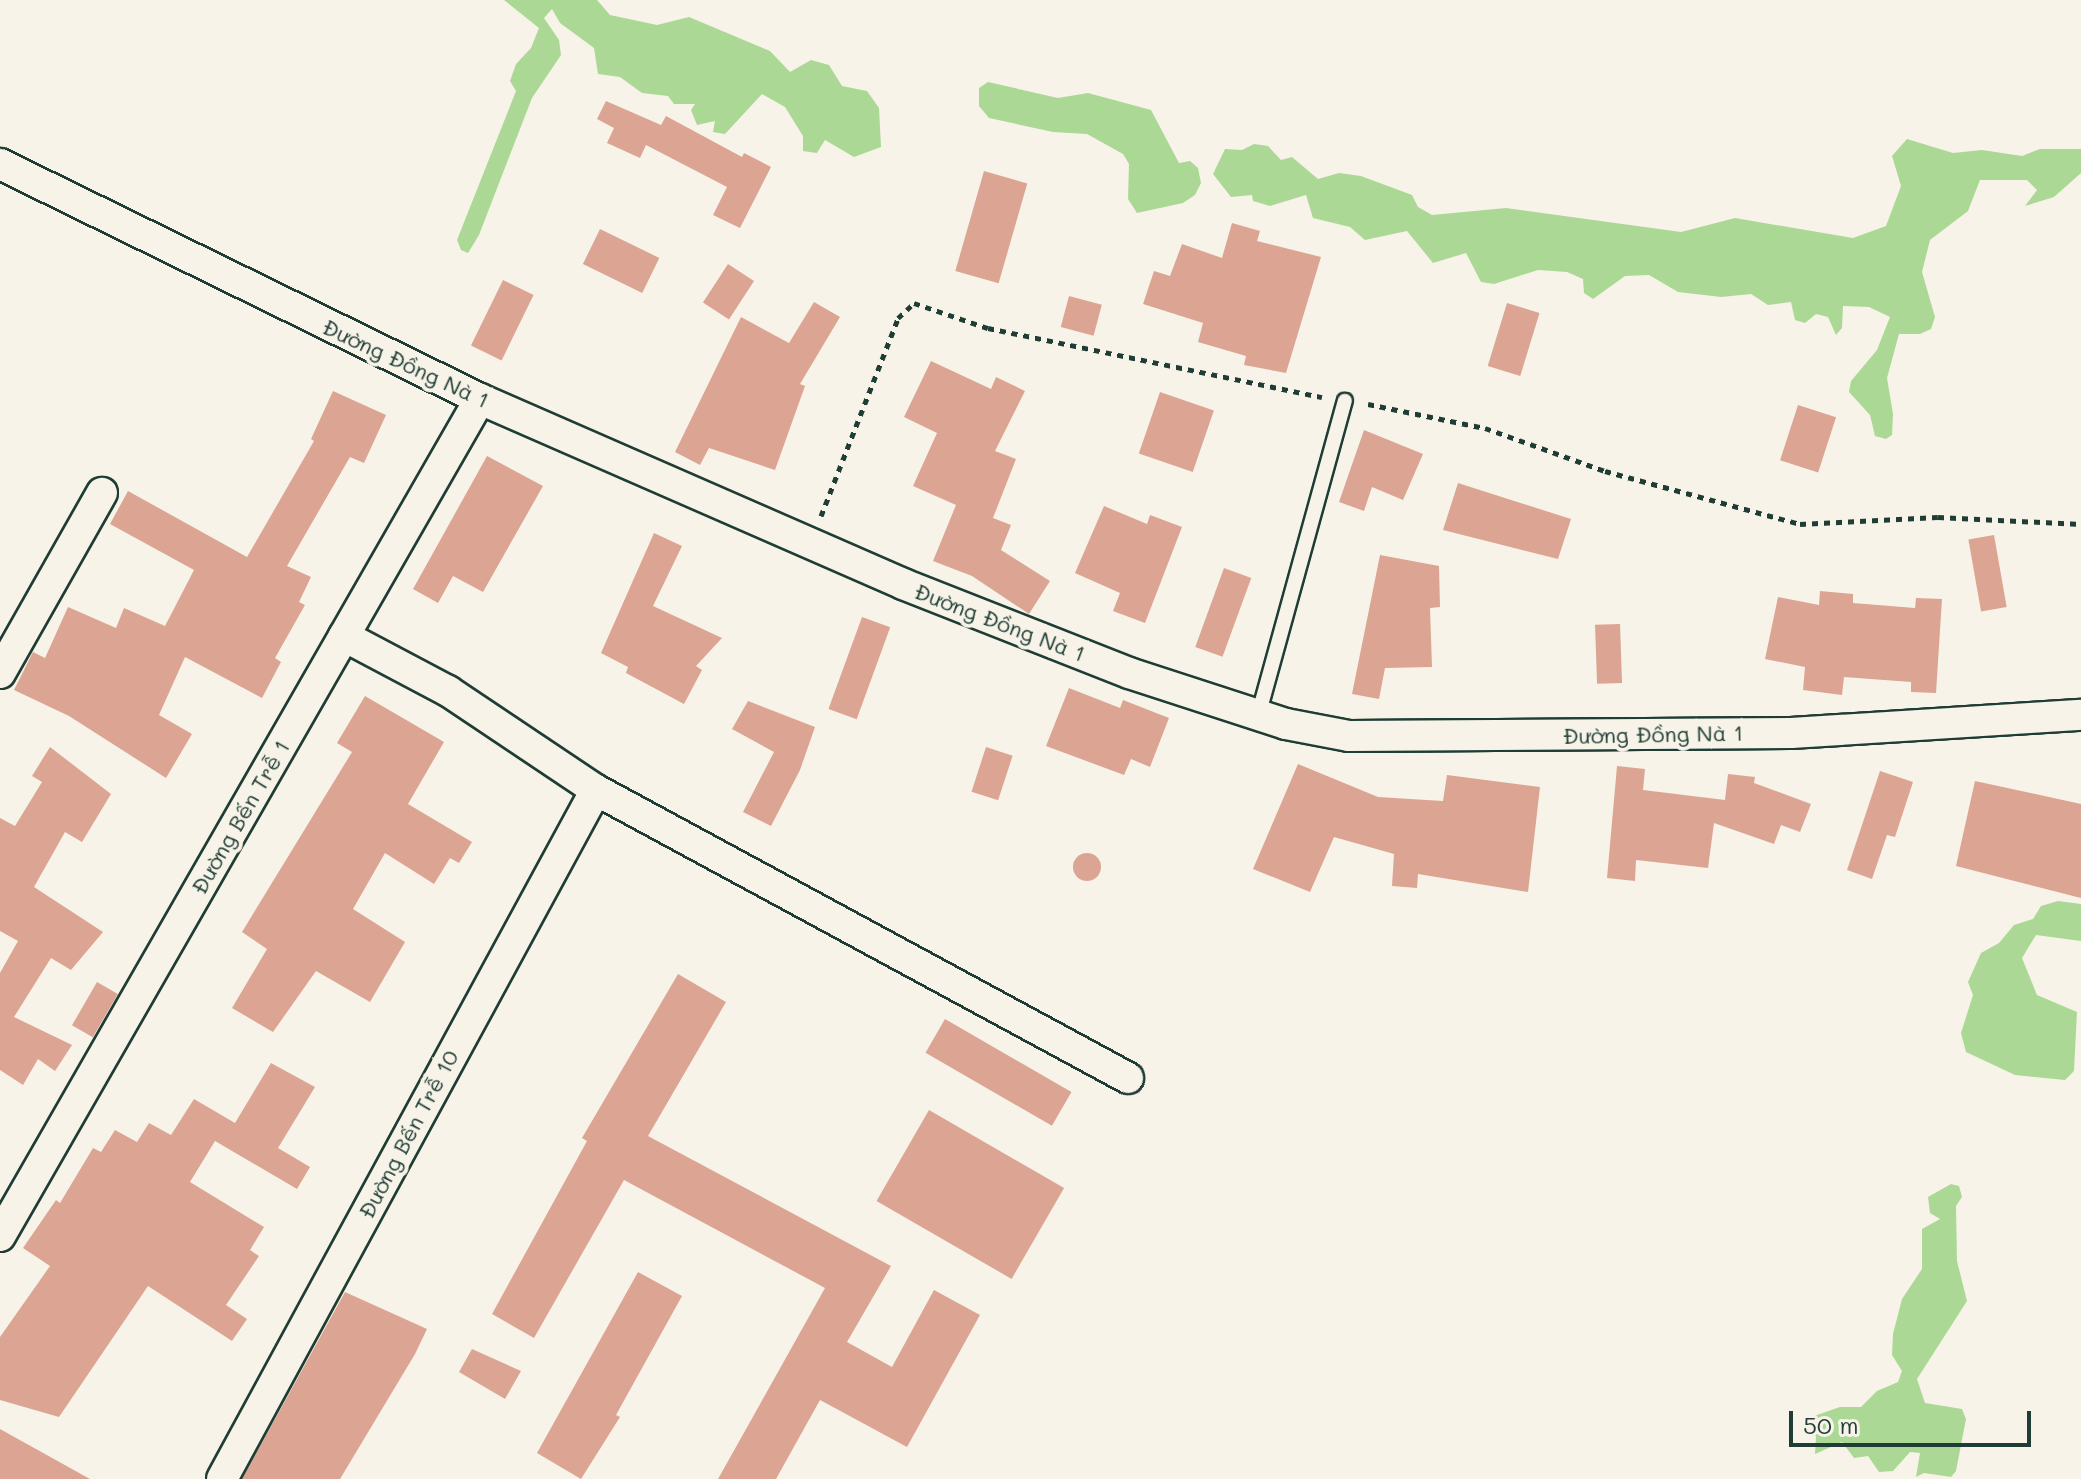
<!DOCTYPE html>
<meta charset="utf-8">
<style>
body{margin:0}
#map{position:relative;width:2081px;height:1479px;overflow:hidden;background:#f7f3e8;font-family:Mali,sans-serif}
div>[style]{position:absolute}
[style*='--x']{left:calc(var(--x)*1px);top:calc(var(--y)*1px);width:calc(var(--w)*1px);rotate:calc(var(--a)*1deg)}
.green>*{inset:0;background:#acd896}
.building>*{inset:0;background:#dca593;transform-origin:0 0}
.round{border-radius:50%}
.path>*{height:5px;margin-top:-2.5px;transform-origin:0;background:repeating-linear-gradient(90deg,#1f3d34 0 6px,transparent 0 12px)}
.roads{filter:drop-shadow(2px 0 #1f3d34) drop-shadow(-2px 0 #1f3d34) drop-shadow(0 2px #1f3d34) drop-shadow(0 -2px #1f3d34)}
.service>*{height:14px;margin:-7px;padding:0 7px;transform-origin:7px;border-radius:7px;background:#f7f3e8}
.minor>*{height:30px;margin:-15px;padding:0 15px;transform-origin:15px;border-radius:15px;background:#f7f3e8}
span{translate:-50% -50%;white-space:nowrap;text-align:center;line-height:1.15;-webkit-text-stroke:8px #f7f3e8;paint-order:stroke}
.street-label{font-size:22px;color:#1f3d34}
.scale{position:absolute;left:1789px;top:1411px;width:242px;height:36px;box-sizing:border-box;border:4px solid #1f3d34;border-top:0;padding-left:10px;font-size:24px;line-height:28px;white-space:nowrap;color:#1f3d34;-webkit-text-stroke:6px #f7f3e8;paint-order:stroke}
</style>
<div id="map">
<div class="green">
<i style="clip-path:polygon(504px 0,597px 0,610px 15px,657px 25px,689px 17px,770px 51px,790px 72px,811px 60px,829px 65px,842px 86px,867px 91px,879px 108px,881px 147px,854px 157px,825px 140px,817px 153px,803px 151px,803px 136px,785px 107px,762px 94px,725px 134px,713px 132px,715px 121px,697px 125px,691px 110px,695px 104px,674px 104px,668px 96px,642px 93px,620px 77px,598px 74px,594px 48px,560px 23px,552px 9px,544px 18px,559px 40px,561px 55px,532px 98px,479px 235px,468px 253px,461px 250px,457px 240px,516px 91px,510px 81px,516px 64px,531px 48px,539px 28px)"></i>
<i style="clip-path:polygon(988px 82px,1058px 98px,1088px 93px,1151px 110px,1179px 163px,1190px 161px,1198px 168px,1201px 183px,1195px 195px,1183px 203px,1137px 213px,1128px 199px,1129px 164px,1123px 154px,1087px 134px,1053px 132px,989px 118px,979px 106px,979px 88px)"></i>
<i style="clip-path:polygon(1907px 139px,1953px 153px,1982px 150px,2022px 156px,2040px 149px,2081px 149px,2081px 173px,2054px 197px,2025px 206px,2037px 190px,2027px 180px,1980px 180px,1968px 211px,1930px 240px,1922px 272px,1935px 317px,1931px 329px,1920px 334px,1899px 334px,1887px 378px,1893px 414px,1892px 435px,1886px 439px,1875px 436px,1870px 415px,1849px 392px,1851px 381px,1877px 350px,1890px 317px,1869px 307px,1843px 306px,1842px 328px,1836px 335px,1828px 317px,1816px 314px,1805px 323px,1795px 320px,1791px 302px,1768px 305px,1751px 294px,1721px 297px,1678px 292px,1649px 275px,1625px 276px,1593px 299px,1584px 293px,1583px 279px,1567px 272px,1538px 270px,1494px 284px,1481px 282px,1466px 253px,1433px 263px,1407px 231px,1365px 240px,1350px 227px,1313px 218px,1306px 195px,1270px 206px,1253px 201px,1252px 195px,1231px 197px,1213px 174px,1225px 149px,1242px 150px,1254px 144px,1268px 146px,1281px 160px,1292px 157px,1318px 179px,1339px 173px,1361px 176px,1412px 195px,1418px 207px,1432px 215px,1506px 208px,1681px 232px,1735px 218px,1853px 238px,1886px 226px,1901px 186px,1892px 156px)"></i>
<i style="clip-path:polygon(2058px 901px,2081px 904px,2081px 941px,2036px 935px,2022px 958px,2037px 995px,2077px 1012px,2074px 1071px,2065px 1080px,2015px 1075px,1966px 1052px,1961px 1033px,1973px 995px,1968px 982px,1981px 953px,1999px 943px,2014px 925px,2033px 919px,2041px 906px)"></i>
<i style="clip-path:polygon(1951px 1184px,1959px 1186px,1962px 1197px,1956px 1206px,1957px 1261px,1967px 1301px,1917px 1379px,1925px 1403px,1962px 1409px,1966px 1419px,1956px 1471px,1951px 1477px,1924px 1473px,1916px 1477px,1920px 1453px,1910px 1452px,1893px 1471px,1879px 1472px,1868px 1456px,1854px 1458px,1842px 1442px,1815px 1454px,1816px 1437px,1808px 1418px,1840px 1407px,1861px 1407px,1877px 1391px,1898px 1382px,1902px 1371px,1892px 1355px,1893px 1334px,1902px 1299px,1922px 1269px,1922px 1229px,1940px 1219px,1930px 1213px,1928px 1197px)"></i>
</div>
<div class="building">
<i style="clip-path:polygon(606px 101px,661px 125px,666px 116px,742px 157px,744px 153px,771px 167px,740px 228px,713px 215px,727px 187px,646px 145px,640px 158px,607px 143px,614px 128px,597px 119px)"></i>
<i style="left:984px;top:171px;width:45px;height:104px;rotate:16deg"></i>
<i style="clip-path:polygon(1232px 223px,1260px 231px,1257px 241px,1321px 257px,1286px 373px,1244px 365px,1246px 356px,1198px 342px,1203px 323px,1143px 304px,1154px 271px,1170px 276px,1182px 244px,1222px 258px)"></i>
<i style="left:600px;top:229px;width:66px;height:39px;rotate:26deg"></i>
<i style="left:728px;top:264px;width:31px;height:46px;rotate:33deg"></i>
<i style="left:503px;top:280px;width:34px;height:73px;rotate:26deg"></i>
<i style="left:1069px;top:296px;width:34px;height:32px;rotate:15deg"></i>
<i style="clip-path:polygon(814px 302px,840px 317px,800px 384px,805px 386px,775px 470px,709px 448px,700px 465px,675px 452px,741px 317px,789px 343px)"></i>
<i style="left:1507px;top:303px;width:34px;height:66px;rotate:17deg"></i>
<i style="clip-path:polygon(931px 361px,991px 389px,996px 377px,1025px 391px,995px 451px,1016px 459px,993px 518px,1011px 525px,1001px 550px,1050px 581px,1029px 614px,972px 576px,933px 561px,956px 505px,913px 486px,937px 433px,904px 417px)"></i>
<i style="clip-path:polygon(333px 391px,386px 415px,364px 463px,350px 457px,287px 566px,311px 577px,299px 602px,305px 605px,275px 658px,281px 662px,262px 698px,185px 657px,159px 715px,192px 734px,166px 778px,69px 716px,14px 690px,33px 652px,45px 658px,68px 607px,116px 628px,124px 608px,165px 626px,194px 570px,110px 524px,128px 491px,247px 557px,314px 441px,311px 439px)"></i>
<i style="left:1160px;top:392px;width:57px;height:65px;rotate:19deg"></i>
<i style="left:1798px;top:405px;width:40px;height:58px;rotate:18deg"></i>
<i style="clip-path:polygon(1364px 430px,1423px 454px,1403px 500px,1372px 487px,1364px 511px,1339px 502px)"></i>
<i style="clip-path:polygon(487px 456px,543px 486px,483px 592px,453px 576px,438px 603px,413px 589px)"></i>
<i style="clip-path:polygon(1458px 483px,1571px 519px,1558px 559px,1443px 530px)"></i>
<i style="clip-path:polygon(1104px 506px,1147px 524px,1150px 515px,1182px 527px,1145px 623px,1113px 611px,1120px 593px,1075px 573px)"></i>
<i style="clip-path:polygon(654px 533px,682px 546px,653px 606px,722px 638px,696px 666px,702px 670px,684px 704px,626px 673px,628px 667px,601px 653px)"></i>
<i style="left:1994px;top:535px;width:73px;height:26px;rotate:80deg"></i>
<i style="clip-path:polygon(1380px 555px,1439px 566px,1440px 607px,1430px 608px,1432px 667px,1385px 668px,1379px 699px,1352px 694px)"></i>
<i style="left:1224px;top:568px;width:29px;height:84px;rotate:20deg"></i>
<i style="clip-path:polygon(1820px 591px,1853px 594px,1853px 603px,1915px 608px,1916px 598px,1942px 599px,1936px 693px,1911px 692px,1911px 682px,1844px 677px,1842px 695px,1803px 690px,1805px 667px,1765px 659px,1778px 597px,1819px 605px)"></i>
<i style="left:862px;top:617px;width:30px;height:98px;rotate:20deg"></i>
<i style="left:1620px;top:624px;width:59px;height:25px;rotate:88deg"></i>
<i style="clip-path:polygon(1069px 688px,1120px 708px,1123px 700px,1169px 718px,1150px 767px,1131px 759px,1124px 775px,1046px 746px)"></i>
<i style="clip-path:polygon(365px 696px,444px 742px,408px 804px,472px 842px,459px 863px,450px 858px,434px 884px,385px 853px,353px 909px,405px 942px,370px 1002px,316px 971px,273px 1032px,232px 1008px,267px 949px,242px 932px,352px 752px,337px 743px)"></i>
<i style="clip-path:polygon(748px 701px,815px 727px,800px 770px,771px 826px,743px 812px,774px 752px,732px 729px)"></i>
<i style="clip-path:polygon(50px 747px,111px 794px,82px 842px,65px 832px,34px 887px,103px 932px,71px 970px,51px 958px,14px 1017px,72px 1045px,55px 1071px,38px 1059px,23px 1085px,0 1070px,0 973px,18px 941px,0 931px,0 818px,15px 826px,42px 782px,32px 776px)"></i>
<i style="left:986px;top:747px;width:28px;height:47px;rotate:18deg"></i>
<i style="clip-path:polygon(1298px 764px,1378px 797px,1443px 801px,1447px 775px,1540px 787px,1528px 892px,1418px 874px,1417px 888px,1392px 886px,1394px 854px,1334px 837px,1310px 892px,1253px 869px)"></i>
<i style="clip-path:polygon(1617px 766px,1645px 769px,1643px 790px,1725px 800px,1728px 774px,1755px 777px,1754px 783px,1811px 804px,1800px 832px,1781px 825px,1774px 844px,1714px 823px,1708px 868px,1636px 860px,1635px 881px,1607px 878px)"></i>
<i style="clip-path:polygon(1880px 771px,1913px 782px,1895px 837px,1887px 835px,1872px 879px,1847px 870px)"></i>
<i style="clip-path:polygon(1975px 781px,2081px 804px,2081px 898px,1956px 866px)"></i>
<i class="round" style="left:1073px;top:853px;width:28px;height:28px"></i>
<i style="clip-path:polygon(678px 974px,726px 1002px,648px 1136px,891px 1266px,847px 1342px,892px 1367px,934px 1290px,980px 1315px,907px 1447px,820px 1400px,776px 1479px,718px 1479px,825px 1288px,624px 1180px,534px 1338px,492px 1314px,587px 1141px,582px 1138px)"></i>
<i style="left:97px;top:982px;width:24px;height:50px;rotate:30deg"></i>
<i style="left:945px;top:1019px;width:146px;height:39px;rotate:30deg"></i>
<i style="clip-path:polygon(271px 1063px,315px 1087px,278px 1148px,310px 1167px,297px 1189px,215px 1141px,190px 1182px,264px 1227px,250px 1250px,259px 1256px,226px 1305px,247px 1319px,232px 1341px,148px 1286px,59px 1417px,0 1400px,0 1337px,50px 1266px,23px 1248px,56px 1200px,60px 1203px,93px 1148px,101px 1152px,115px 1130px,137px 1142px,149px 1123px,171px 1135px,194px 1099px,235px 1123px)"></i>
<i style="left:929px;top:1110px;width:156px;height:105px;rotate:30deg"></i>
<i style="clip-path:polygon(638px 1272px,682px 1296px,616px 1415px,620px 1417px,581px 1479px,537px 1453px)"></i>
<i style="clip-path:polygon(345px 1292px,427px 1329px,415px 1354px,340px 1479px,242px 1479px)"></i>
<i style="clip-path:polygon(472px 1349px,521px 1371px,505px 1399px,459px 1372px)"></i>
<i style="clip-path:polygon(0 1429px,90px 1479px,0 1479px)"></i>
</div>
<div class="path">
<i style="--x:1368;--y:404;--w:119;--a:11.6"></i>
<i style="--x:1485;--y:428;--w:127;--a:19.7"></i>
<i style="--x:1605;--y:471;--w:202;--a:15.2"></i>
<i style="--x:1800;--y:524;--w:138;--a:-2.9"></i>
<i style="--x:1938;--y:517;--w:143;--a:2.8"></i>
<i style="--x:821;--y:516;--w:212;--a:-68.7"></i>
<i style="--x:898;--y:318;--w:22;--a:-43"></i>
<i style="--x:914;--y:303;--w:78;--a:18.7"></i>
<i style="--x:988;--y:328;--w:341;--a:11.7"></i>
</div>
<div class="roads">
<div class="service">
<i style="--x:1258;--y:716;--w:327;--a:-74.6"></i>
</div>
<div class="minor">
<i style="--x:0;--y:164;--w:534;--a:26.09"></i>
<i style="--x:480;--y:399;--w:462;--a:23.6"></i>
<i style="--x:903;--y:584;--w:243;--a:21.5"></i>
<i style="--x:1129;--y:673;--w:165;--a:18"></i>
<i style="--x:1286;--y:724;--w:64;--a:10.8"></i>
<i style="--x:1349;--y:736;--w:442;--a:-0.4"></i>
<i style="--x:1791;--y:733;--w:291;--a:-3.6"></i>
<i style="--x:344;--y:636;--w:118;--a:27.9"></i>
<i style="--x:448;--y:691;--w:178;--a:33.8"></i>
<i style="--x:596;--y:790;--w:605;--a:28.43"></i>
<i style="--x:0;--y:673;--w:207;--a:-60.5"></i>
<i style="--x:0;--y:1236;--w:965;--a:-60.17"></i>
<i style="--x:222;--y:1479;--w:784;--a:-61.51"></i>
</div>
</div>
<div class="street-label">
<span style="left:406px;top:363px;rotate:25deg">Đường Đồng Nà 1</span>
<span style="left:1000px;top:622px;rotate:21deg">Đường Đồng Nà 1</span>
<span style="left:1653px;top:734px;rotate:-1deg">Đường Đồng Nà 1</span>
<span style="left:240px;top:817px;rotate:-60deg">Đường Bến Trễ 1</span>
<span style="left:408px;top:1134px;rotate:-62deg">Đường Bến Trễ 10</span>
</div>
<div class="scale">50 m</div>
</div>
